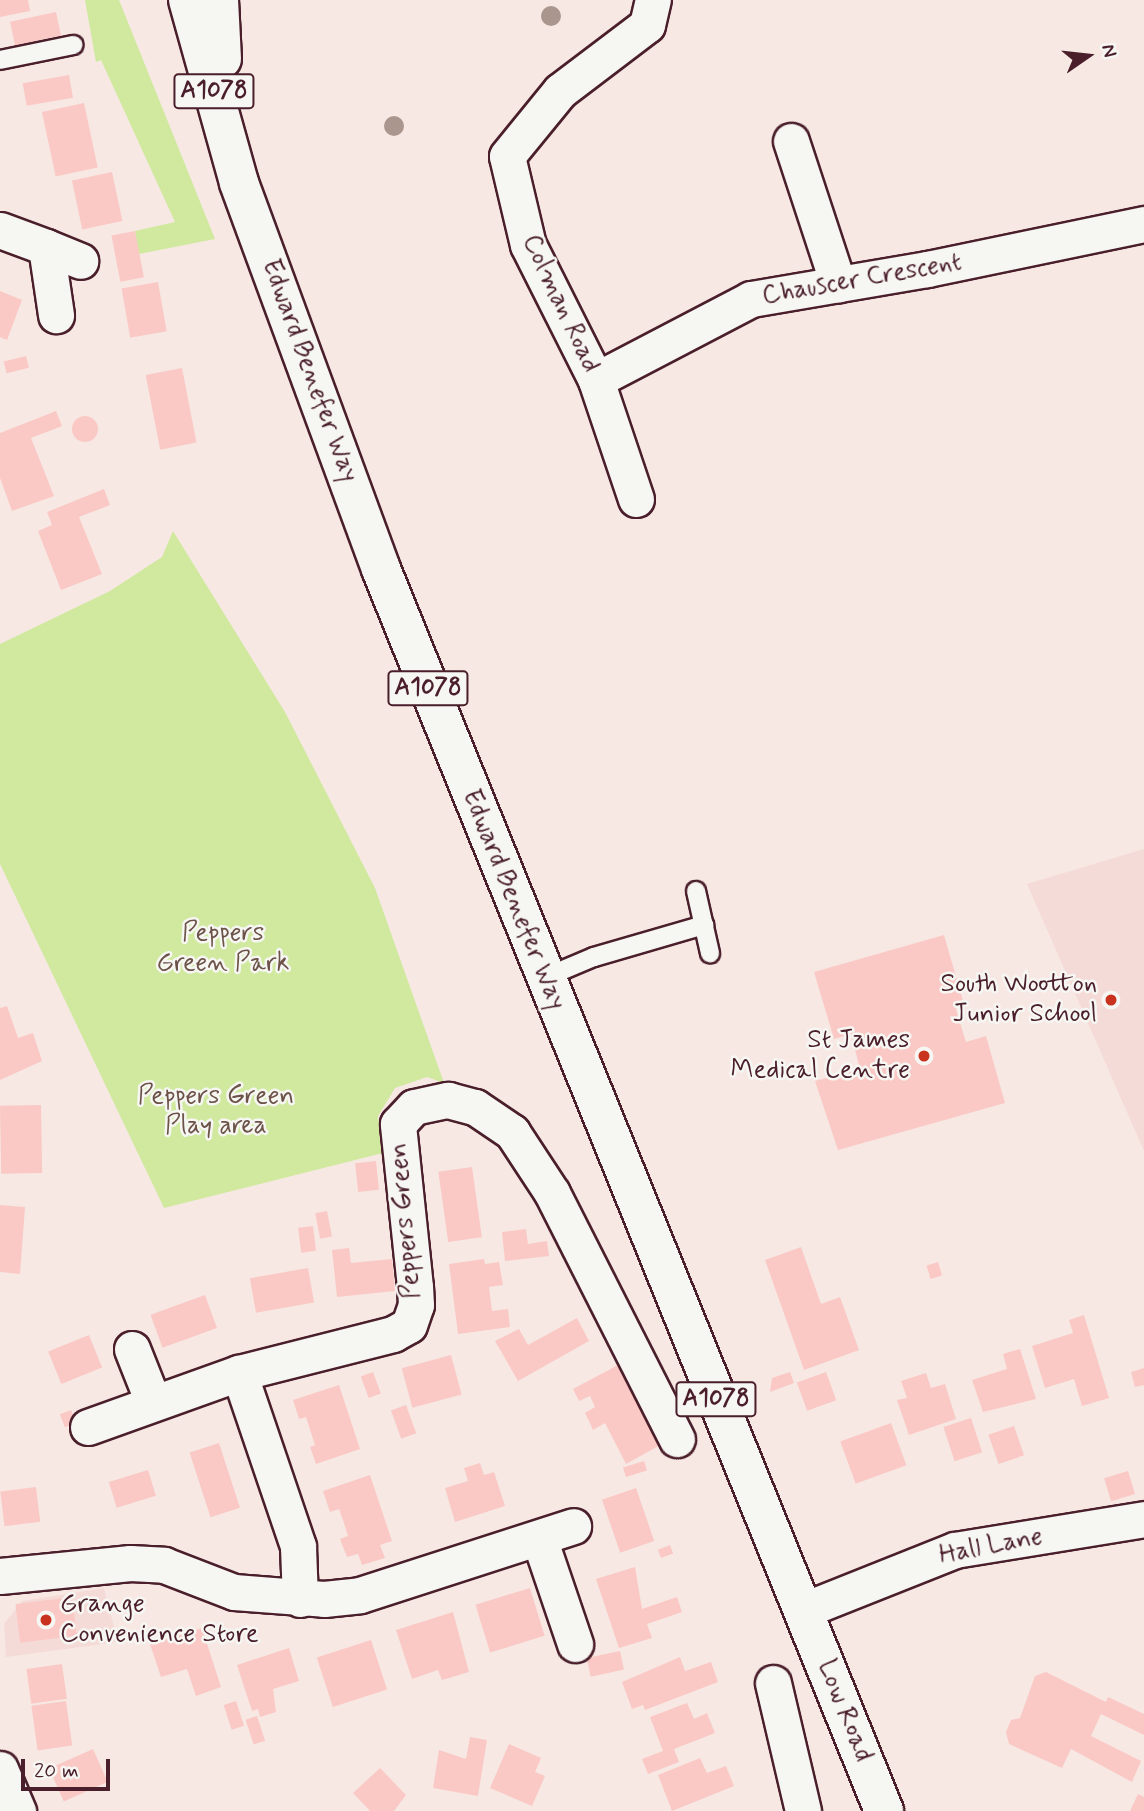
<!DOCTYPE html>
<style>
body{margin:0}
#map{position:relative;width:1144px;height:1811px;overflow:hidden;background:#f7e8e4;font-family:Mynerve,sans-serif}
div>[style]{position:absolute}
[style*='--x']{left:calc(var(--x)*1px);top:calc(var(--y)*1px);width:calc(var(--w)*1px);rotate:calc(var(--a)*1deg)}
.built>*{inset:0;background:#f5dbd7}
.green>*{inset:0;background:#d0e99f}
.building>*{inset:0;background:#fac9c5;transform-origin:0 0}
.round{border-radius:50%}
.roads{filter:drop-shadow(2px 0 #4a1f2b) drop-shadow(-2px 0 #4a1f2b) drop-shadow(0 2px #4a1f2b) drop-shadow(0 -2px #4a1f2b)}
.lane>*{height:18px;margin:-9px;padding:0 9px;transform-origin:9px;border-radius:9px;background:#f6f6f2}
.street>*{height:35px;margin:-17.5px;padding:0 17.5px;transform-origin:17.5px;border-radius:17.5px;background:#f6f6f2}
.primary>*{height:38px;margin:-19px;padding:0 19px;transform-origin:19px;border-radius:19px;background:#f6f6f2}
.trees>*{width:20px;height:20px;margin:-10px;border-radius:50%;background:#ab968e}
.dots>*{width:19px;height:19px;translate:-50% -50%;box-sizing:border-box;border:4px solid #f6f6f2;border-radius:50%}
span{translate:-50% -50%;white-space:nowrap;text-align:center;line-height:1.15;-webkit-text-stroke:5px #f6f6f2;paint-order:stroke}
.shield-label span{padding:2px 5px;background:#f6f6f2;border:2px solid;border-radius:5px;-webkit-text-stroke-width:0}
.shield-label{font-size:24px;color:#4a1f2b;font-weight:700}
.street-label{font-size:26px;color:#4a1f2b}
.park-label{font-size:26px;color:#6c5248}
.poi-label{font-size:26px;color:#4a1f2b}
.right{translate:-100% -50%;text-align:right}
.left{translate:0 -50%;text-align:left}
.north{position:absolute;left:1053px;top:21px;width:70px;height:70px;-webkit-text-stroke:5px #f6f6f2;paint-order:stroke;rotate:76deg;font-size:19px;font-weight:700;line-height:28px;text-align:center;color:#4a1f2b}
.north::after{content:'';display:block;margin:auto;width:24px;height:32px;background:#4a1f2b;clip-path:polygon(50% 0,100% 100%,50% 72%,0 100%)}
.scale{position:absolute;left:21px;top:1759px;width:89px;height:32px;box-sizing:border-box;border:4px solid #4a1f2b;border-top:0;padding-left:9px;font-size:21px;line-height:24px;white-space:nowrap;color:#4a1f2b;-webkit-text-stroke:5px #f6f6f2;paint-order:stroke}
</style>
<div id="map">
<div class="built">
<i style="clip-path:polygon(1144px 849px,1144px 1151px,1027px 884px)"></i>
<i style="clip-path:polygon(104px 1588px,118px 1642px,6px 1657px,4px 1624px,22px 1601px)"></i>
</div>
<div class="green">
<i style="clip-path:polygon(85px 0,119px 0,215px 239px,139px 254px,135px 231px,175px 222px,101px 60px,96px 62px)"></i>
<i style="clip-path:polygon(173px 531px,285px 712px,375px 888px,444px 1083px,427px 1077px,395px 1088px,378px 1116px,383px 1153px,164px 1208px,0 864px,0 644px,110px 591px,162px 557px)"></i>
</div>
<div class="building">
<i style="clip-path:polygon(0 0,28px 0,30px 11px,0 17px)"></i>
<i style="left:56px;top:12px;width:24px;height:47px;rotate:78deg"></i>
<i style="left:69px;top:75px;width:23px;height:47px;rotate:80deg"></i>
<i style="left:84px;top:103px;width:66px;height:43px;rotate:78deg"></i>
<i style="left:112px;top:172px;width:50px;height:41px;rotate:78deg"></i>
<i style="left:135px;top:231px;width:47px;height:24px;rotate:79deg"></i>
<i style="left:158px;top:282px;width:50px;height:37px;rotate:80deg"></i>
<i style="clip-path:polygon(0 291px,22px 300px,7px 340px,0 337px)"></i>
<i style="left:26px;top:356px;width:12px;height:23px;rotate:76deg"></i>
<i style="left:182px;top:368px;width:76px;height:37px;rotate:79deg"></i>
<i style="clip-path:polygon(56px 411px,62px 426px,31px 438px,54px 496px,12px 511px,0 478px,0 433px)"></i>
<i class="round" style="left:72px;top:416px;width:26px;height:26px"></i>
<i style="clip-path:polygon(104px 489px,110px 505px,79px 517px,102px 574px,61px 590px,38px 531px,52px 525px,47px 512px)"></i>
<i style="clip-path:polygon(944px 935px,963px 1001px,954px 1003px,966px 1042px,986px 1036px,1005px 1103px,838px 1150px,815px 1081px,860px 1069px,851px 1034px,834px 1039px,814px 972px)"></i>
<i style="clip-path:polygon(7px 1006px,18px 1038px,33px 1033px,42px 1061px,0 1080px,0 1008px)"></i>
<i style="left:41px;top:1105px;width:68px;height:41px;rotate:89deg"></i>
<i style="left:376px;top:1161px;width:29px;height:21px;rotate:84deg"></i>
<i style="left:472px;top:1167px;width:71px;height:34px;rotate:82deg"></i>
<i style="clip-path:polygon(0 1205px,25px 1207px,20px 1274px,0 1272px)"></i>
<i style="left:327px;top:1211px;width:26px;height:12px;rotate:79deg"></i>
<i style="left:313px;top:1226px;width:25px;height:15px;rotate:83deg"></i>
<i style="clip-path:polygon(526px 1229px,528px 1244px,547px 1241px,549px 1256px,505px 1261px,502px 1232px)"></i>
<i style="clip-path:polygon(801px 1247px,821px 1304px,840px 1297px,859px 1350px,804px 1370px,765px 1260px)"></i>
<i style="clip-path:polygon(349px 1248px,351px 1263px,392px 1259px,395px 1291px,337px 1297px,332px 1250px)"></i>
<i style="clip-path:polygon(484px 1259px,485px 1264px,499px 1262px,503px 1285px,489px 1287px,492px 1311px,508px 1309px,510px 1327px,458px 1334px,449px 1264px)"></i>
<i style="left:938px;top:1262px;width:14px;height:12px;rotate:73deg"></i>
<i style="left:308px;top:1268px;width:35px;height:59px;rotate:80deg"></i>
<i style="left:205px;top:1295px;width:35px;height:58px;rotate:70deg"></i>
<i style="clip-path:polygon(1084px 1315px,1109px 1398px,1082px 1406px,1074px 1379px,1045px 1388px,1032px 1346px,1073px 1333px,1069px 1320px)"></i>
<i style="clip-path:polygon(577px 1318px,589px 1341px,518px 1381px,495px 1341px,519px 1329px,528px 1345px)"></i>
<i style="left:89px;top:1335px;width:35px;height:44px;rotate:68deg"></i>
<i style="clip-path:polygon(1020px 1349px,1036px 1399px,983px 1412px,972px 1380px,1007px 1369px,1003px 1354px)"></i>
<i style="left:451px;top:1355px;width:41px;height:51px;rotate:75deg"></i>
<i style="clip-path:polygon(618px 1365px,662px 1444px,626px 1464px,605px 1423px,593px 1430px,589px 1421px,585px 1413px,595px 1407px,590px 1396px,579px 1401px,573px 1389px)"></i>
<i style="clip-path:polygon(1144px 1368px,1144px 1385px,1135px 1387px,1131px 1372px)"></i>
<i style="left:373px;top:1372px;width:23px;height:13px;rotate:70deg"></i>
<i style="clip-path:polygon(790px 1372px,794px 1383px,770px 1392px,772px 1378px)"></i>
<i style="left:826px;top:1372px;width:30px;height:31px;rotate:70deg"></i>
<i style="clip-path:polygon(926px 1373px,931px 1388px,945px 1384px,956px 1419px,909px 1435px,897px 1400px,907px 1398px,901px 1381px)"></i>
<i style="clip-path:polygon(339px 1385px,360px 1449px,316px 1464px,310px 1447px,315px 1445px,306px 1417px,299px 1419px,293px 1400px)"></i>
<i style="left:406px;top:1405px;width:30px;height:16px;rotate:70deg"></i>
<i style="left:71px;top:1410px;width:14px;height:12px;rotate:69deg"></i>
<i style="left:971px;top:1418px;width:36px;height:29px;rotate:72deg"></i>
<i style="left:891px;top:1423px;width:45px;height:54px;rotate:70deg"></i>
<i style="left:1014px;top:1426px;width:31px;height:27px;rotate:71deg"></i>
<i style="left:219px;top:1443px;width:68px;height:31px;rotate:72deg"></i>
<i style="left:644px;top:1461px;width:10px;height:22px;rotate:73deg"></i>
<i style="clip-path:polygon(480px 1463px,484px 1475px,494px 1472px,505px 1506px,455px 1522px,445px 1488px,468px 1481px,464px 1468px)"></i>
<i style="left:148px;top:1470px;width:27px;height:41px;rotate:73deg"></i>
<i style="left:1128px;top:1471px;width:24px;height:25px;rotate:73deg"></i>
<i style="clip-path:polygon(370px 1475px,392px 1541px,380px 1545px,385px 1558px,362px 1565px,358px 1554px,347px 1557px,340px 1539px,348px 1536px,344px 1523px,339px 1509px,330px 1512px,323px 1491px)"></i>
<i style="left:36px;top:1487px;width:35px;height:36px;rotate:83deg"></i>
<i style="left:636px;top:1488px;width:56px;height:36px;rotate:71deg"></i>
<i style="left:670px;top:1545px;width:9px;height:13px;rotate:69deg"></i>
<i style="clip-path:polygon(635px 1567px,642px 1609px,677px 1597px,682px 1612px,647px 1624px,652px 1638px,619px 1648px,596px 1579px)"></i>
<i style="left:530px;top:1588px;width:50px;height:57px;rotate:73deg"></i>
<i style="left:72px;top:1597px;width:39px;height:57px;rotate:83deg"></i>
<i style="clip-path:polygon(453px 1612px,469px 1672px,442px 1680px,438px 1670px,412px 1679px,396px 1630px)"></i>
<i style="clip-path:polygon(202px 1628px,221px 1687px,196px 1696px,187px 1669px,161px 1677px,150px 1644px)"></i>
<i style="left:371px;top:1640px;width:52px;height:57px;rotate:72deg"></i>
<i style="clip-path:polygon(289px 1648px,299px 1681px,273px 1689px,276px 1712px,260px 1717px,258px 1709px,252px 1711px,237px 1665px)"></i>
<i style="left:620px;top:1651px;width:19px;height:34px;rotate:78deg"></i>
<i style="clip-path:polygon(680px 1657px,685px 1671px,711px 1662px,718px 1682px,645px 1710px,643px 1705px,632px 1709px,622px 1682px)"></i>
<i style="left:62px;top:1664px;width:35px;height:36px;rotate:82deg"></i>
<i style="clip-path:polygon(1046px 1672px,1106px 1702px,1108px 1697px,1144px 1714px,1144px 1735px,1101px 1714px,1091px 1736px,1141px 1761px,1132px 1782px,1071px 1749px,1062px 1768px,1009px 1744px,1006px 1732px,1011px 1720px,1020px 1718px,1035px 1676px)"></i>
<i style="left:66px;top:1701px;width:45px;height:35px;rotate:82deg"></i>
<i style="left:236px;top:1701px;width:26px;height:13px;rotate:72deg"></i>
<i style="clip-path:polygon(687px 1703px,694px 1719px,707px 1713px,715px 1733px,674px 1749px,679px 1762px,648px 1774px,642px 1759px,663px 1751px,650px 1717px)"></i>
<i style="left:257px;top:1716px;width:26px;height:12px;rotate:72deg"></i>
<i style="clip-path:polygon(470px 1737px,487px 1740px,478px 1796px,433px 1788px,439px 1750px,466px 1759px)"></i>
<i style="clip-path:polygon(509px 1744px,541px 1758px,535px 1772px,545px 1776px,532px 1806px,490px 1788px)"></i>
<i style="left:93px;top:1749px;width:36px;height:48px;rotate:66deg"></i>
<i style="clip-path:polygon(700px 1758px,707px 1773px,726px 1766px,734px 1786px,672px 1811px,658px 1775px)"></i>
<i style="clip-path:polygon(380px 1768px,406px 1795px,394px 1811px,370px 1811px,353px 1793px)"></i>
<i style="clip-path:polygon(1138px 1794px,1144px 1797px,1144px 1811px,1130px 1811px)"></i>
</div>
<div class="roads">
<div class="lane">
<i style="--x:0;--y:60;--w:75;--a:-11.6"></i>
<i style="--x:696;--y:891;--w:64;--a:77.3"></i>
<i style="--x:544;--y:978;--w:54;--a:-22.8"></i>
<i style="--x:594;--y:957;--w:115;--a:-16.2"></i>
</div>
<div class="street">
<i style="--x:791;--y:141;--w:151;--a:71.8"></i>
<i style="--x:0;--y:230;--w:49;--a:20.3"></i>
<i style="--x:46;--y:247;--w:69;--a:81.6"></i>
<i style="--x:46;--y:247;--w:37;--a:22"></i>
<i style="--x:596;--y:380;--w:175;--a:-27.6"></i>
<i style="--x:751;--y:299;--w:179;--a:-9.7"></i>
<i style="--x:927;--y:269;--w:222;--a:-11.7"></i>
<i style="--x:636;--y:499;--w:126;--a:-108.6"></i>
<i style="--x:596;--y:380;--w:151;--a:-116.7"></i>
<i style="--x:528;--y:245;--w:91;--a:-103.3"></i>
<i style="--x:507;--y:156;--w:84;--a:-50.8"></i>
<i style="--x:560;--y:91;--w:109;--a:-37.2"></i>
<i style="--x:647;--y:25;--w:26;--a:-77"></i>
<i style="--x:132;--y:1349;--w:57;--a:68.4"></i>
<i style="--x:88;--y:1427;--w:160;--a:-19.7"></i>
<i style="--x:539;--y:1538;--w:112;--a:71.2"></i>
<i style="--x:0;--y:1576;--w:131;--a:-5.7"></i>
<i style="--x:130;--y:1563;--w:34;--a:3"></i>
<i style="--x:164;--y:1565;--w:75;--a:21.1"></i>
<i style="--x:234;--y:1592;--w:90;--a:4.4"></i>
<i style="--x:324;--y:1599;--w:36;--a:-6"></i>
<i style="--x:360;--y:1595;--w:224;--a:-17.9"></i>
<i style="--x:300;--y:1599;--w:53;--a:-92.2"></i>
<i style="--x:298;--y:1546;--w:183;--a:-108.8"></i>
<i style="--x:239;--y:1373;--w:159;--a:-14.2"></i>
<i style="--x:393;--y:1334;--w:18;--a:-29"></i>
<i style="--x:409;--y:1325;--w:21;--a:-71"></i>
<i style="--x:416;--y:1305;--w:18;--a:-93"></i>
<i style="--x:415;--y:1287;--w:164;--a:-96"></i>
<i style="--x:398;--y:1124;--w:23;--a:-47"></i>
<i style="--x:414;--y:1107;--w:35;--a:-12"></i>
<i style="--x:448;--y:1100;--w:28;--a:15"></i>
<i style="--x:475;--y:1107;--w:45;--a:34"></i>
<i style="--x:512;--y:1132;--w:73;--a:56.7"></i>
<i style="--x:552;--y:1193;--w:276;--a:63.1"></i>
<i style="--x:804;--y:1610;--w:162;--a:-21.7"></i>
<i style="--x:955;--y:1550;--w:192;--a:-9.3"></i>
<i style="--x:773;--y:1683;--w:131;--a:76.8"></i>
<i style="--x:0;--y:1769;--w:46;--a:66.8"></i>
</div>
<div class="primary">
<i style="--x:188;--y:0;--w:190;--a:74.4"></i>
<i style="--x:239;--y:183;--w:411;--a:69.8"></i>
<i style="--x:381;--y:569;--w:1340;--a:67.95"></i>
<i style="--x:219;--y:0;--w:59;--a:87.1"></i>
</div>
</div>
<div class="trees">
<i style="left:551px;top:16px"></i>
<i style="left:394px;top:126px"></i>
</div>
<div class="dots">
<i style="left:1111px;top:1000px;background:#c8321e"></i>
<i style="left:924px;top:1056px;background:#c8321e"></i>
<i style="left:46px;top:1620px;background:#c8321e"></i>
</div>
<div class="shield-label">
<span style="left:214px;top:91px">A1078</span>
<span style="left:428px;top:688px">A1078</span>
<span style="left:716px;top:1399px">A1078</span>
</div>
<div class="street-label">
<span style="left:862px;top:280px;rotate:-10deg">Chauscer Crescent</span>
<span style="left:560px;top:304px;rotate:65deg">Colman Road</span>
<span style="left:309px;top:371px;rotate:70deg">Edward Benefer Way</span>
<span style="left:513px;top:900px;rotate:68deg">Edward Benefer Way</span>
<span style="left:406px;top:1221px;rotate:-95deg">Peppers Green</span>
<span style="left:991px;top:1547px;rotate:-11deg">Hall Lane</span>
<span style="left:844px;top:1711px;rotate:68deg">Low Road</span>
</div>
<div class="park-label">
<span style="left:223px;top:949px">Peppers<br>Green Park</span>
<span style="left:216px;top:1112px">Peppers Green<br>Play area</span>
</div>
<div class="poi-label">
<span class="right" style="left:1097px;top:1000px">South Wootton<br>Junior School</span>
<span class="right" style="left:910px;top:1056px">St James<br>Medical Centre</span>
<span class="left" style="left:60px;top:1620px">Grange<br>Convenience Store</span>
</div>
<div class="north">N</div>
<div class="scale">20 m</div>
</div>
